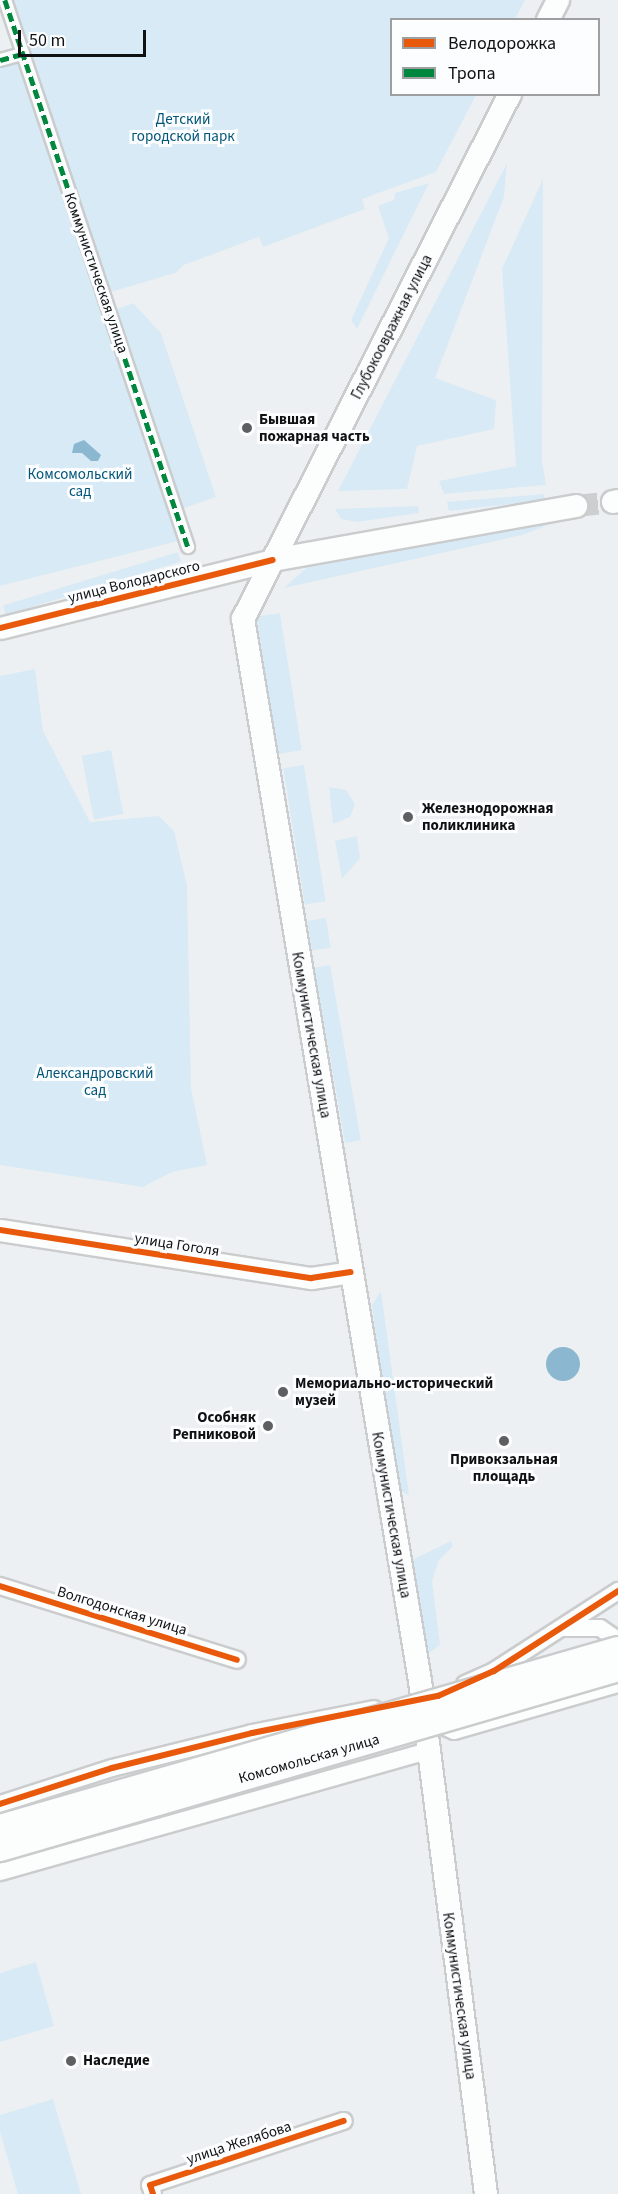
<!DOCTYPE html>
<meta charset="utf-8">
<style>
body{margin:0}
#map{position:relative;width:618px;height:2194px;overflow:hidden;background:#edf0f2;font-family:"Source Sans 3",sans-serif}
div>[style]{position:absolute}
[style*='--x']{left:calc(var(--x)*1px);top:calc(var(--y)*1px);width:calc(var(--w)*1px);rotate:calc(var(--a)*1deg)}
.green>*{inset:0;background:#d8eaf5;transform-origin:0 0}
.water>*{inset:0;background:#8cb7d1}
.round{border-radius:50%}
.secondary-tunnel>*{height:22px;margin-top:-11px;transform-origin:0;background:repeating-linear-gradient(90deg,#cccfd0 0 22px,transparent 0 33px)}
.roads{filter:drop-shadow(2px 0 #cacccd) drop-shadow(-2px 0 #cacccd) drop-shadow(0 2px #cacccd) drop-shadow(0 -2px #cacccd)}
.pedestrian>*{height:12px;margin:-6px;padding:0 6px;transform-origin:6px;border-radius:6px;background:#fcfdfd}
.minor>*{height:16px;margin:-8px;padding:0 8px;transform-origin:8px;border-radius:8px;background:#fcfdfd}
.tertiary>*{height:21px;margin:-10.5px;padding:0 10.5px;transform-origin:10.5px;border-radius:10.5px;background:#fcfdfd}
.secondary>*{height:22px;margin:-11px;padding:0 11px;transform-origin:11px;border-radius:11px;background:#fcfdfd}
.bridges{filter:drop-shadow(2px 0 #cacccd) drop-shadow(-2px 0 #cacccd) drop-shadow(0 2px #cacccd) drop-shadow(0 -2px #cacccd)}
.primary-bridge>*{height:26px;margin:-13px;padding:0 13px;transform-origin:13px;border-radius:13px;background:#fcfdfd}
.quiet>*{height:4.5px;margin-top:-2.25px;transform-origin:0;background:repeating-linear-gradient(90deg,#00873e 0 9px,transparent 0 13.5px)}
.cycleway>*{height:6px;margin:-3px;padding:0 3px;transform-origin:3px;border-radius:3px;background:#e8590c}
.dots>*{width:16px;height:16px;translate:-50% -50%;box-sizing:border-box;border:3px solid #fcfdfe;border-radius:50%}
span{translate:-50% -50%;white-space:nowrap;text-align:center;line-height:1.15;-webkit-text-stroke:6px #fcfdfe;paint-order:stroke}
.park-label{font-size:15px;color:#025578}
.street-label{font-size:15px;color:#0f1112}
.poi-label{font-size:15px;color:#0f1112;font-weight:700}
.left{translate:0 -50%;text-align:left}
.right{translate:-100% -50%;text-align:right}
.legend{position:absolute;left:390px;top:18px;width:210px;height:78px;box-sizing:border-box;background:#fcfdfe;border:2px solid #9d9fa0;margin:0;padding:8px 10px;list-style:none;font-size:18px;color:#0f1112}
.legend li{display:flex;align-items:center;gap:12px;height:30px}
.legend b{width:30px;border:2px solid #9d9fa0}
.scale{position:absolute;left:18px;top:30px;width:128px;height:27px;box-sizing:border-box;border:3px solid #0f1112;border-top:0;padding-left:8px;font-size:18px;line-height:21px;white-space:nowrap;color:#0f1112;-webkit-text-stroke:4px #fcfdfe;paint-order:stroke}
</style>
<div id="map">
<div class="green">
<i style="clip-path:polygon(6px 0,525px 0,515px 19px,392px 20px,392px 94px,476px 95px,436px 172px,362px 199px,365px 209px,263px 247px,259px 237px,184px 265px,175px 273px,104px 294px,186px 539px,0 586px,0 60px,22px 54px)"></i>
<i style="clip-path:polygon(507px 163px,504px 197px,435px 378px,496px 400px,494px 429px,417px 446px,407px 489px,338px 491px)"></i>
<i style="clip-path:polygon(543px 179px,542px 461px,546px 485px,444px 494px,439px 481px,516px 466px,502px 269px)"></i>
<i style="clip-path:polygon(429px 183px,357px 329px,351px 320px,389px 238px,378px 206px,394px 200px,395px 193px)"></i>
<i style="clip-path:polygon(133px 303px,161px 333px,216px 497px,181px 509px,114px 310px)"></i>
<i style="clip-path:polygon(544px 494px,545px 500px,449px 511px,447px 502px)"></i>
<i style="clip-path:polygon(418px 506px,419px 513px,357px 522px,341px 519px,335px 509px)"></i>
<i style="clip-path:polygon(556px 522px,522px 535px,284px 588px,314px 561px)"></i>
<i style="left:178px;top:552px;width:10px;height:183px;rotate:73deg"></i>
<i style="left:280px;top:613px;width:139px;height:24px;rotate:81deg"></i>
<i style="clip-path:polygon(35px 669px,43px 731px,90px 822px,159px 816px,174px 831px,187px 885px,191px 1088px,207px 1165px,172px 1172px,143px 1187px,0 1165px,0 676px)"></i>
<i style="left:111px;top:750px;width:65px;height:30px;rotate:79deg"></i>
<i style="left:304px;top:765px;width:138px;height:21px;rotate:81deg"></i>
<i style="clip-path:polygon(329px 787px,346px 790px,355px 804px,350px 817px,333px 824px)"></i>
<i style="clip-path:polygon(357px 836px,360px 858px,342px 879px,335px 841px)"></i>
<i style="left:326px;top:918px;width:30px;height:19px;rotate:81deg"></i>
<i style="left:330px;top:965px;width:178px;height:16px;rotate:80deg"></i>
<i style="clip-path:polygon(381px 1291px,409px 1495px,396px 1489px,372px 1305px)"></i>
<i style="clip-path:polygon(451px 1541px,453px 1546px,439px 1560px,432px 1581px,440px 1645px,426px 1655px,410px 1561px)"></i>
<i style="clip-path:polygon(36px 1962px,54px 2026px,0 2042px,0 1973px)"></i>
<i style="clip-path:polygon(53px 2099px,81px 2194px,18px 2194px,0 2132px,0 2115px)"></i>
</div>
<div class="water">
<i style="clip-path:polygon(84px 440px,101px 455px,98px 461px,91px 461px,82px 453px,72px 453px,74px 444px)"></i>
<i class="round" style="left:546px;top:1347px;width:34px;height:34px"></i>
</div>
<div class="secondary-tunnel">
<i style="--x:576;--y:506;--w:37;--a:-6"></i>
</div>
<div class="roads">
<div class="pedestrian">
<i style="--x:5;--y:0;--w:577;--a:71.5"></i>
<i style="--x:0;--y:60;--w:24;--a:-15"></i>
</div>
<div class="minor">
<i style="--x:0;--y:1586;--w:248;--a:17.3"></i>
<i style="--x:563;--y:1628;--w:37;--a:0"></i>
<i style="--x:600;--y:1628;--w:22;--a:34"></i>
<i style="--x:465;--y:1684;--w:32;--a:-24"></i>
<i style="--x:494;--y:1671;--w:148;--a:-32.8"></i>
<i style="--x:431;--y:1721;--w:25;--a:23"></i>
<i style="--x:454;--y:1731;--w:171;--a:-16"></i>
<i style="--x:0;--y:1804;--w:118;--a:-17.8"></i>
<i style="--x:112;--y:1768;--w:144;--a:-14"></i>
<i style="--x:252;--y:1733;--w:124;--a:-11.1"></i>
<i style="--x:0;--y:1872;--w:447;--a:-15.8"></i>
<i style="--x:153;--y:2194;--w:9;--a:-108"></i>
<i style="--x:150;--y:2185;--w:204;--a:-18.3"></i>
</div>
<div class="tertiary">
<i style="--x:0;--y:628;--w:281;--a:-14"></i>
<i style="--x:0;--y:1230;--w:315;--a:8.8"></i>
<i style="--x:311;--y:1278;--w:40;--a:-8.5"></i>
</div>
<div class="secondary">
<i style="--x:548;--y:20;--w:22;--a:-63"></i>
<i style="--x:613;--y:502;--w:5;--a:-11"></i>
<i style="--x:273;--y:560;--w:308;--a:-10.1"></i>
<i style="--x:486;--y:2194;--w:517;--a:-97.33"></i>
<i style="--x:420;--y:1681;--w:1077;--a:-99.46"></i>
<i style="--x:243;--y:619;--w:589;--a:-63.04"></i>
</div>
</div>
<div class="bridges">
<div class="primary-bridge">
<i style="--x:0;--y:1828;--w:643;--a:-16.07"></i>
<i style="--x:0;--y:1848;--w:644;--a:-16.24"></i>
</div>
</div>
<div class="quiet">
<i style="--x:5;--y:0;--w:577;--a:71.5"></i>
<i style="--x:0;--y:60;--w:24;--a:-15"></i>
</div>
<div class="cycleway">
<i style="--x:0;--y:628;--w:281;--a:-14"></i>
<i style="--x:0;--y:1230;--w:315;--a:8.8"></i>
<i style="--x:311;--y:1278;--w:40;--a:-8.5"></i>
<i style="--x:0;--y:1586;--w:248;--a:17.3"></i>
<i style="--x:0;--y:1804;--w:118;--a:-17.8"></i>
<i style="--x:112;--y:1768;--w:144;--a:-14"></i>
<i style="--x:252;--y:1733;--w:190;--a:-11.3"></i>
<i style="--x:438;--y:1696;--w:61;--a:-24.1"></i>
<i style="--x:494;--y:1671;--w:148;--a:-32.8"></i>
<i style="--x:153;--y:2194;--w:9;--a:-108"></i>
<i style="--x:150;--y:2185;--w:204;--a:-18.3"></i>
</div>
<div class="dots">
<i style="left:247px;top:428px;background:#5d5f60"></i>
<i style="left:408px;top:817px;background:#5d5f60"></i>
<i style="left:283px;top:1392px;background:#5d5f60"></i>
<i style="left:268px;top:1426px;background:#5d5f60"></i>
<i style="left:504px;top:1441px;background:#5d5f60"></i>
<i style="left:71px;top:2061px;background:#5d5f60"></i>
</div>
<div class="park-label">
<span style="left:183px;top:128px">Детский<br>городской парк</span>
<span style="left:80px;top:483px">Комсомольский<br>сад</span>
<span style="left:95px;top:1082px">Александровский<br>сад</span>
</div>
<div class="street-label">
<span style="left:96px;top:273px;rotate:71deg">Коммунистическая улица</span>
<span style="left:392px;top:327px;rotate:-63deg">Глубокоовражная улица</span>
<span style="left:134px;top:582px;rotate:-14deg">улица Володарского</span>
<span style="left:311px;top:1035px;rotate:80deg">Коммунистическая улица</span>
<span style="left:177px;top:1245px;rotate:9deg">улица Гоголя</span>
<span style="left:391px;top:1515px;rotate:80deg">Коммунистическая улица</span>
<span style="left:122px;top:1611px;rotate:17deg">Волгодонская улица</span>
<span style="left:309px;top:1759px;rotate:-16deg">Комсомольская улица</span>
<span style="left:459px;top:1996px;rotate:82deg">Коммунистическая улица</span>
<span style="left:239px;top:2143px;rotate:-18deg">улица Желябова</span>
</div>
<div class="poi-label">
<span class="left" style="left:259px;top:428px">Бывшая<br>пожарная часть</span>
<span class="left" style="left:422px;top:817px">Железнодорожная<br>поликлиника</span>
<span class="left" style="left:295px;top:1392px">Мемориально-исторический<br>музей</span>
<span class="right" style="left:256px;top:1426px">Особняк<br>Репниковой</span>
<span style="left:504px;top:1468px">Привокзальная<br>площадь</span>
<span class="left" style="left:83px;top:2061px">Наследие</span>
</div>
<ul class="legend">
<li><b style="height:8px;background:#e8590c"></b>Велодорожка</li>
<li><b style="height:8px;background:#00873e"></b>Тропа</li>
</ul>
<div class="scale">50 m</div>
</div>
